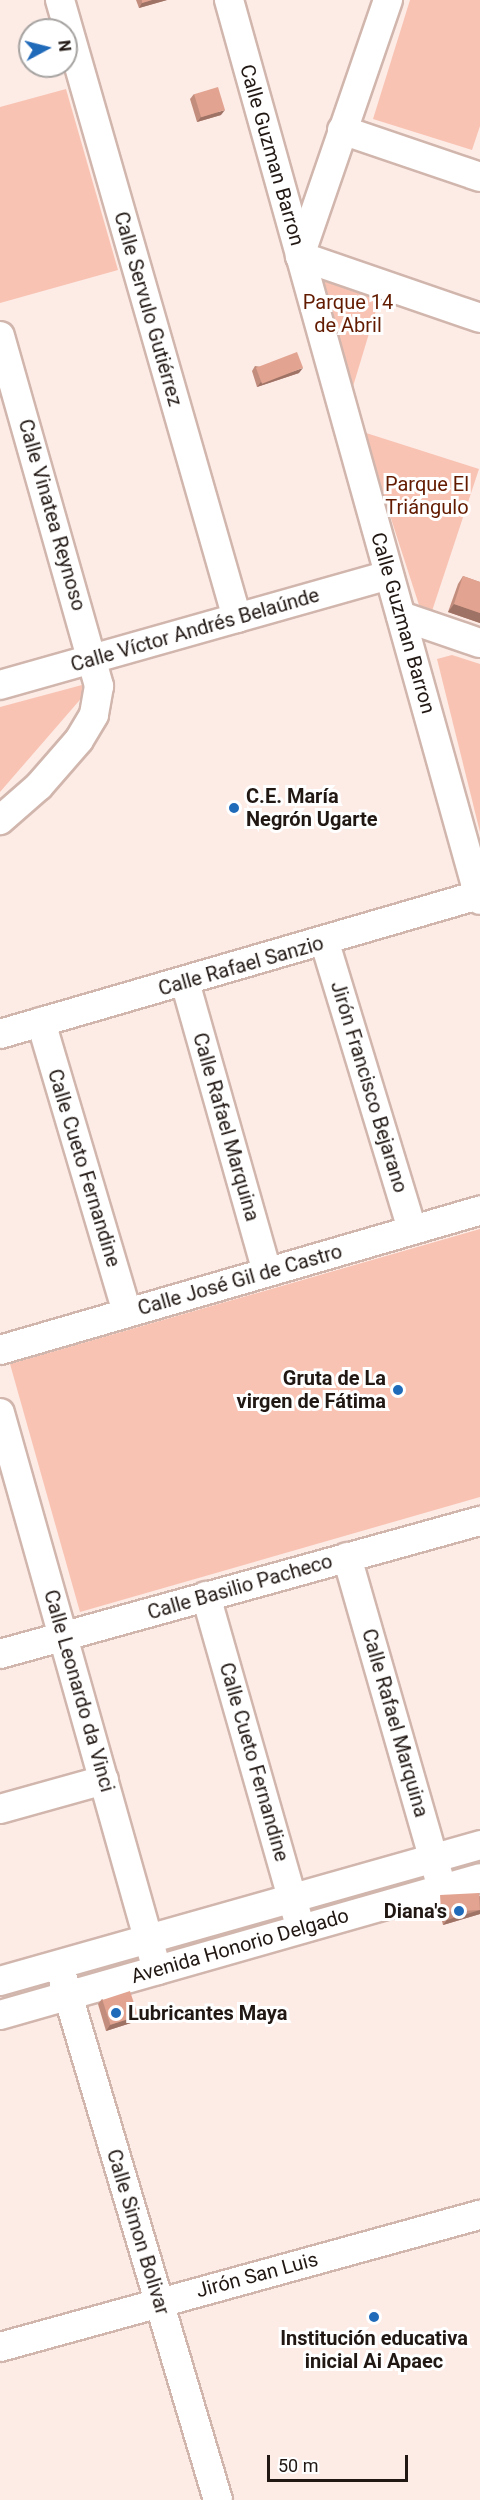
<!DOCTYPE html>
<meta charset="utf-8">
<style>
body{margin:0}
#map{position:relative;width:480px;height:2500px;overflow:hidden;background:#fdebe6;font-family:Roboto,sans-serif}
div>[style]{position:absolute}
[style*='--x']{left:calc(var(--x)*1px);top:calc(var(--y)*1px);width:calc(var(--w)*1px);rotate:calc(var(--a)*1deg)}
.green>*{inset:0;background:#f8c3b3}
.roads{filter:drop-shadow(2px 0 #d1b6ad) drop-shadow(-2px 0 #d1b6ad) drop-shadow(0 2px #d1b6ad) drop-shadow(0 -2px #d1b6ad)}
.minor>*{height:28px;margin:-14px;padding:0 14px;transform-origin:14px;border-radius:14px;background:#fff}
.wall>*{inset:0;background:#c28d7d}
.shaded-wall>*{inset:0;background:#9e7366}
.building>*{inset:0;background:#e2a491;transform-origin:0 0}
.dots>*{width:16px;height:16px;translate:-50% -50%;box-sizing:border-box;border:3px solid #fff;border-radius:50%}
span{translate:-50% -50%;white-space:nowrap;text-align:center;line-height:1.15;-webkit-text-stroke:6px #fff;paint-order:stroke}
.street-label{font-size:20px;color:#211814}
.park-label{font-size:20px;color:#631b00}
.poi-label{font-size:20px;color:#211814;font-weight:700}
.left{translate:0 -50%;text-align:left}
.right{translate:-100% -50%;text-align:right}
.north{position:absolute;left:18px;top:18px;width:60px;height:60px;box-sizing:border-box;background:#fff;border:2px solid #a6a3a1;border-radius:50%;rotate:83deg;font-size:16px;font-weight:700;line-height:24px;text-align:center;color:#211814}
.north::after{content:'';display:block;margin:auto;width:21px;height:27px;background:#206aba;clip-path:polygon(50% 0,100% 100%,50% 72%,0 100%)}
.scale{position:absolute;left:267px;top:2455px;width:141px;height:27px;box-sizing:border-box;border:3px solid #211814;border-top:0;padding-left:8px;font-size:18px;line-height:21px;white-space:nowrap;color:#211814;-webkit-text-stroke:4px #fff;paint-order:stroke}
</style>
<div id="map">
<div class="green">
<i style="clip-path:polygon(410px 0,480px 0,480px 126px,472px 150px,373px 119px)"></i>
<i style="clip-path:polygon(66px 89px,118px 270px,0 303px,0 107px)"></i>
<i style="clip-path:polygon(309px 271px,380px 297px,348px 403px)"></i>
<i style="clip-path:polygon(363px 432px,479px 469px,432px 611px,419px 605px)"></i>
<i style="clip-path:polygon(452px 655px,480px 664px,480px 832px,437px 659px)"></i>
<i style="clip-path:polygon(82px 685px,85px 694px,0 792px,0 707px)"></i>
<i style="clip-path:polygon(480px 1229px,480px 1497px,80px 1612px,10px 1364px)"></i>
</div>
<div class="roads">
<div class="minor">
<i style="--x:60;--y:0;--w:643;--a:74.02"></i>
<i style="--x:229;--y:0;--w:934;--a:74.42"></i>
<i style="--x:388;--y:0;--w:271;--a:109"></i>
<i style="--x:300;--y:256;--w:190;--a:19"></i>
<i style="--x:342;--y:130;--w:146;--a:18.8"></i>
<i style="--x:0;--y:336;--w:364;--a:74.2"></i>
<i style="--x:99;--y:686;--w:29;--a:100"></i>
<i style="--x:94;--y:715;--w:29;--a:121"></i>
<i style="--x:79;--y:740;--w:61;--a:131"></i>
<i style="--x:39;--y:786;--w:52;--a:138.9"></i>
<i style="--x:401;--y:616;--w:83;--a:18.9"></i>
<i style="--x:0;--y:685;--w:404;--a:-15.8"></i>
<i style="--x:325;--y:943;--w:300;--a:73.1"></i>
<i style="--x:185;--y:982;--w:301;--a:74.2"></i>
<i style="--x:41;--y:1022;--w:303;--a:73.5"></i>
<i style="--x:0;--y:1034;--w:500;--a:-16.2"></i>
<i style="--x:0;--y:1350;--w:500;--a:-16.2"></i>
<i style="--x:0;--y:1413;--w:579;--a:74.26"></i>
<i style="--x:347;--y:1557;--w:331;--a:74"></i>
<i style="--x:206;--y:1596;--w:332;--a:74.1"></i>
<i style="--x:0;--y:1654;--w:498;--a:-15.5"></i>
<i style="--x:0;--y:1809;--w:108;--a:-15.6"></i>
<i style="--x:59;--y:1965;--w:558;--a:73.45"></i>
<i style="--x:0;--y:1981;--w:499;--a:-15.8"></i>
<i style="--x:0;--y:2015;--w:499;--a:-15.9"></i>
<i style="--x:0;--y:2347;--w:498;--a:-15.4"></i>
</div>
</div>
<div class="wall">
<i style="clip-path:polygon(136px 0,167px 0,139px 8px)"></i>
<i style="clip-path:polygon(194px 94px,221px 115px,197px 122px,190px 99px)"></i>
<i style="clip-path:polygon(255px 366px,299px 373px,257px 387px,252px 371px)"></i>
<i style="clip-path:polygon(463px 576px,480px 582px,480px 623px,448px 612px,458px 584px)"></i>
<i style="clip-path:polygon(480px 1896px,480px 1914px,443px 1925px,439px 1909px,442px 1904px)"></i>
<i style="clip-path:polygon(102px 1999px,134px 2022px,106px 2031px,98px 2004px)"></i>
</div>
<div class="shaded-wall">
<i style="clip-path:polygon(152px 0,167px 0,139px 8px,142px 3px)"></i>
<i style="clip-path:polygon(225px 110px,221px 115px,197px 122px,201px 117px)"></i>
<i style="clip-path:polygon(303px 368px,299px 373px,257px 387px,261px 382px)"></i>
<i style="clip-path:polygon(454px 604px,480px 613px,480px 623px,448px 612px)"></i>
<i style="clip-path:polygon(480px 1910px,480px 1914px,443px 1925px,447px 1920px)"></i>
<i style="clip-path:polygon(138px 2016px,134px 2022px,106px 2031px,110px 2025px)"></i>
</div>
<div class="building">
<i style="clip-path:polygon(142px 0,152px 0,142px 3px)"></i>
<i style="left:218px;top:87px;width:24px;height:25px;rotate:73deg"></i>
<i style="left:297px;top:352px;width:17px;height:44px;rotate:69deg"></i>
<i style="clip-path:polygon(463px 576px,480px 582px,480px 613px,454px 604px)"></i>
<i style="left:479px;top:1893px;width:17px;height:39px;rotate:87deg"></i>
<i style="left:130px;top:1991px;width:26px;height:29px;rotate:72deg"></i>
</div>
<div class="dots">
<i style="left:234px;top:808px;background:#206aba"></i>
<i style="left:398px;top:1390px;background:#206aba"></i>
<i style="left:459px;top:1911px;background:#206aba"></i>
<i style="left:116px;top:2013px;background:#206aba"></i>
<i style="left:374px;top:2317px;background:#206aba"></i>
</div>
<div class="street-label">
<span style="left:272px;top:155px;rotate:74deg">Calle Guzman Barron</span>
<span style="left:148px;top:309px;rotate:74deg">Calle Servulo Gutiérrez</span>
<span style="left:52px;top:515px;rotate:74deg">Calle Vinatea Reynoso</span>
<span style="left:403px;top:623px;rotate:74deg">Calle Guzman Barron</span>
<span style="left:195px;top:630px;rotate:-16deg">Calle Víctor Andrés Belaúnde</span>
<span style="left:241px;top:966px;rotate:-16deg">Calle Rafael Sanzio</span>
<span style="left:369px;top:1087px;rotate:73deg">Jirón Francisco Bejarano</span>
<span style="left:226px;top:1127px;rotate:74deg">Calle Rafael Marquina</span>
<span style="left:84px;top:1168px;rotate:73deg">Calle Cueto Fernandine</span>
<span style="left:240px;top:1280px;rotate:-16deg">Calle José Gil de Castro</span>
<span style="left:240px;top:1587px;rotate:-16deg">Calle Basilio Pacheco</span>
<span style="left:79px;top:1691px;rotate:74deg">Calle Leonardo da Vinci</span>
<span style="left:395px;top:1723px;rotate:74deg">Calle Rafael Marquina</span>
<span style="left:254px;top:1762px;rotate:74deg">Calle Cueto Fernandine</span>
<span style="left:240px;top:1946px;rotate:-16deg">Avenida Honorio Delgado</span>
<span style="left:138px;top:2232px;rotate:73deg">Calle Simon Bolivar</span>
<span style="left:257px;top:2275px;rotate:-15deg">Jirón San Luis</span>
</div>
<div class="park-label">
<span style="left:348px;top:314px">Parque 14<br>de Abril</span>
<span style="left:427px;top:496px">Parque El<br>Triángulo</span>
</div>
<div class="poi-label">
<span class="left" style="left:246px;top:808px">C.E. María<br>Negrón Ugarte</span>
<span class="right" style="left:386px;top:1390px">Gruta de La<br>virgen de Fátima</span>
<span class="right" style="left:447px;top:1911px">Diana's</span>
<span class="left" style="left:128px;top:2013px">Lubricantes Maya</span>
<span style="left:374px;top:2350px">Institución educativa<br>inicial Ai Apaec</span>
</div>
<div class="north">N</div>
<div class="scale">50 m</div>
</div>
